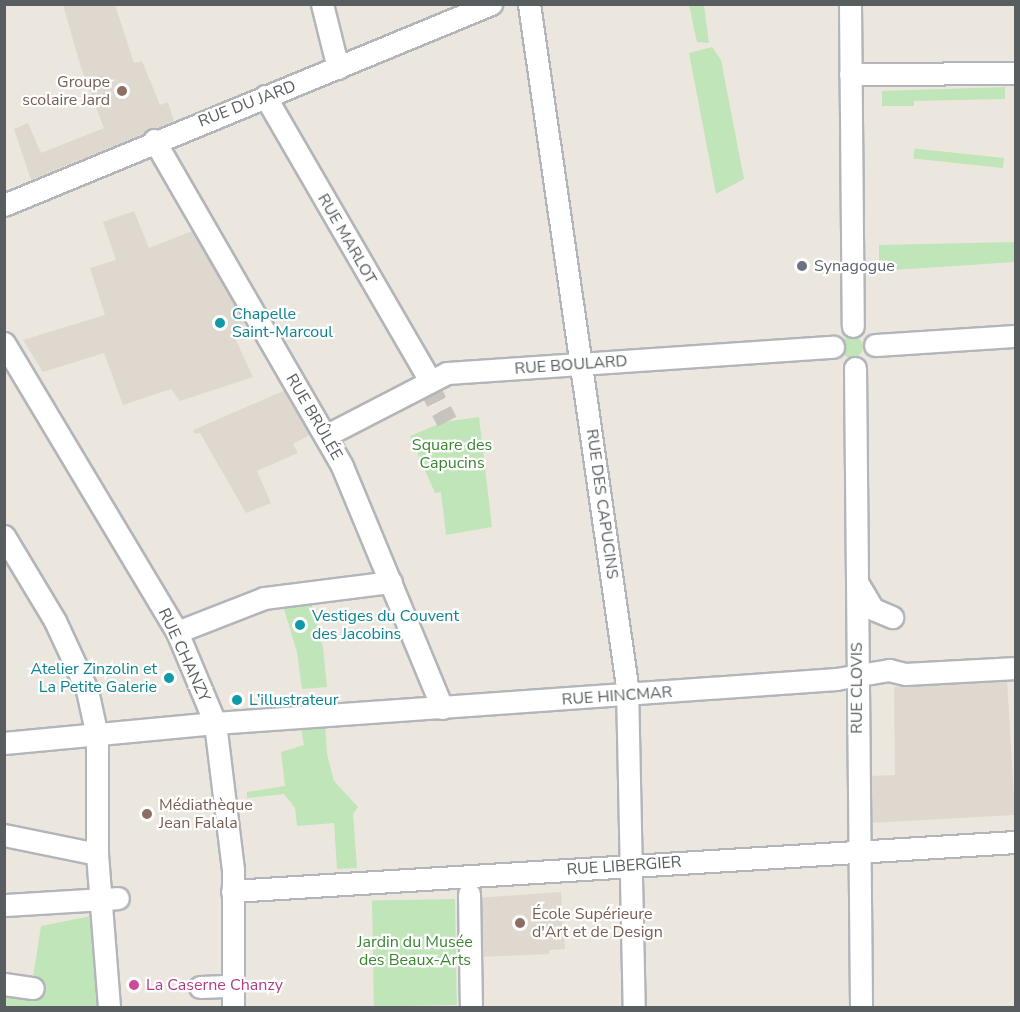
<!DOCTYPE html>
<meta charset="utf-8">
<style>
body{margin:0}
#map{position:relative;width:1020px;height:1012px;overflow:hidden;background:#ece7de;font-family:"Nunito Sans",sans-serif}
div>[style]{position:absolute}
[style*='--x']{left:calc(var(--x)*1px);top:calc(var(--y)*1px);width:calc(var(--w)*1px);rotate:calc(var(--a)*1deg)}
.education>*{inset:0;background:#ded8cf}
.green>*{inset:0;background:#c0e5b9;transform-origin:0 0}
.round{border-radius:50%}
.minor-tunnel>*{height:21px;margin-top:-10.5px;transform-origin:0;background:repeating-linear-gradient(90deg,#c7c4be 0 21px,transparent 0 31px)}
.roads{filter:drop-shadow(2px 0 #b2b6ba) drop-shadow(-2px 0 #b2b6ba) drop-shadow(0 2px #b2b6ba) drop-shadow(0 -2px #b2b6ba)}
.minor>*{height:21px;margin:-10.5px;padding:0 10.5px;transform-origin:10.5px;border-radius:10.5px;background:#fff}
.dots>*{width:16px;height:16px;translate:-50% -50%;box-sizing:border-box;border:3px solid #fff;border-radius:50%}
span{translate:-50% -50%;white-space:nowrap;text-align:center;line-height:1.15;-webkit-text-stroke:4.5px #fff;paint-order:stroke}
.education-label{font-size:16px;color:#785e54}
.right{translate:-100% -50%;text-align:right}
.left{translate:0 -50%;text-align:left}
.street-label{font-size:16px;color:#585d60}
.worship-label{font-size:16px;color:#5b616d}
.culture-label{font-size:16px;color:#0d838f}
.park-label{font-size:16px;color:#3b8532}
.hotel-label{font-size:16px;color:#b23c85}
.frame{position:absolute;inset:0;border:6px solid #585d60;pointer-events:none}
</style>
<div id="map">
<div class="education">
<i style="clip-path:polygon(63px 5px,115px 5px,134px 63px,142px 61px,160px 105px,168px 102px,174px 121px,31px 180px,14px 129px,28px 123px,41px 153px,104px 128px,82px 71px)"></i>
<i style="clip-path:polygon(134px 211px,149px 248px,197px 229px,249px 319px,233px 334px,253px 377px,180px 401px,171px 389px,123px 405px,104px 353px,43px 372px,23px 340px,105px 315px,90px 268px,116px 260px,103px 222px)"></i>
<i style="clip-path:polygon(288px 389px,313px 433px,293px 444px,298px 453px,257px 471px,271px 503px,246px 513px,200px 433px,195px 434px,193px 430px)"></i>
<i style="clip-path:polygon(1007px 679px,1015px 815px,870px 823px,870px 776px,895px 775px,894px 687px)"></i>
<i style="clip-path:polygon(561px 892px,565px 949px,549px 950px,549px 954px,477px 957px,476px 898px)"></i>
</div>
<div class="green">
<i style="clip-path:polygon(689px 5px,704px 5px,709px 43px,697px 42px)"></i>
<i style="clip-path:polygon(712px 47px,721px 60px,744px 179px,716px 194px,689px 53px)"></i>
<i style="clip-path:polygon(1005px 87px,1005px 99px,914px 101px,914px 106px,882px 106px,882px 91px)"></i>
<i style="left:1004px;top:158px;width:10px;height:90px;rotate:96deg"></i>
<i style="clip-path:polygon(1015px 242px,1015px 262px,879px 271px,879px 245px)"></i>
<i class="round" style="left:841px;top:336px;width:22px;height:22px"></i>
<i style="clip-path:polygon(479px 417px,492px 527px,446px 535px,441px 492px,435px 493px,410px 436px,443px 422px)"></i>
<i style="clip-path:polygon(310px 598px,323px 647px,327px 687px,302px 689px,297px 652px,282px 603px)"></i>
<i style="clip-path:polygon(325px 723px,327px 754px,334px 781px,358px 807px,353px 814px,357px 868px,337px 869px,334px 823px,297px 826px,295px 808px,284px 794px,247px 798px,247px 792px,285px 786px,281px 752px,304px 745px,300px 724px)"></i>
<i style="left:455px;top:899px;width:106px;height:83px;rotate:89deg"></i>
<i style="clip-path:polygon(91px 916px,99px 1007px,5px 1007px,4px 991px,32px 984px,41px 926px)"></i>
</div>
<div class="minor-tunnel">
<i style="--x:427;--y:383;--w:43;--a:62.2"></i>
</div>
<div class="roads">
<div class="minor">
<i style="--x:322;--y:4;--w:66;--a:76"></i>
<i style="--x:529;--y:4;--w:689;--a:81.82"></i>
<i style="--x:627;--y:686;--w:322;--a:88.8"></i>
<i style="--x:850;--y:4;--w:322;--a:89.5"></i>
<i style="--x:850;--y:74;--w:166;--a:-0.3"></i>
<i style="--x:265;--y:96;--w:329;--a:59.9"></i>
<i style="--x:154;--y:140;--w:376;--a:60"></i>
<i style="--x:342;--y:466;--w:262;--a:67.5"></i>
<i style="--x:4;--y:205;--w:527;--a:-22.43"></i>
<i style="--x:4;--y:343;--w:337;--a:59.1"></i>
<i style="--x:177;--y:632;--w:99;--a:67.3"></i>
<i style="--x:215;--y:723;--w:148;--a:83"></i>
<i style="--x:233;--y:870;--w:138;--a:90"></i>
<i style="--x:875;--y:345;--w:141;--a:-3.7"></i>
<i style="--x:855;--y:368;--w:640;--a:89.46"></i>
<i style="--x:325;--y:436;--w:137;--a:-27.3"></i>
<i style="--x:447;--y:373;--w:387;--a:-3.9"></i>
<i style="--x:4;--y:536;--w:99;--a:59"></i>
<i style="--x:55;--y:621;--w:76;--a:65.1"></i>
<i style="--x:87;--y:690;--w:47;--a:77.7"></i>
<i style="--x:97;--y:736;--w:118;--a:90"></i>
<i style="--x:858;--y:584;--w:29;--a:59"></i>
<i style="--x:873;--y:609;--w:21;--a:23"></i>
<i style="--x:177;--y:632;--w:93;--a:-21.3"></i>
<i style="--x:264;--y:598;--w:128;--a:-7.2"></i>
<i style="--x:4;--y:743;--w:212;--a:-5.4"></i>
<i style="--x:215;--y:723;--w:623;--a:-4.05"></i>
<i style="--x:836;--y:679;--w:54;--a:-9.6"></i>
<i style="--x:889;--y:670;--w:16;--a:14"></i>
<i style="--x:905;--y:674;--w:111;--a:-3.1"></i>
<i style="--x:4;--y:835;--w:95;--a:11.5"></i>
<i style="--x:97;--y:854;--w:154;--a:85.5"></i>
<i style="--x:232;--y:891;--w:786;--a:-3.58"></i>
<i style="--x:469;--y:894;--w:114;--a:89"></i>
<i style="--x:4;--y:905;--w:114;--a:-3.5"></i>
<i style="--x:4;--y:984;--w:29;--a:8"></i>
<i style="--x:200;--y:987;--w:33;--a:-2"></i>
</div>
</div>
<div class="dots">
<i style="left:122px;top:91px;background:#8d6e63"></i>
<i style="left:802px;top:266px;background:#6b7280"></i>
<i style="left:220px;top:323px;background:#0f9aa8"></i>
<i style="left:300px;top:625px;background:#0f9aa8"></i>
<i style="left:169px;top:678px;background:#0f9aa8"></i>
<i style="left:237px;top:700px;background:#0f9aa8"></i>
<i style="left:147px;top:814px;background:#8d6e63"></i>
<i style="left:520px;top:923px;background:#8d6e63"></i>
<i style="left:134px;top:985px;background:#d1479c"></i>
</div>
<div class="education-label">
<span class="right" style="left:110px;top:91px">Groupe<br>scolaire Jard</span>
<span class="left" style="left:159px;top:814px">Médiathèque<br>Jean Falala</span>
<span class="left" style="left:532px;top:923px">École Supérieure<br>d'Art et de Design</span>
</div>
<div class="street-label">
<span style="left:247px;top:104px;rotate:-21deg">RUE DU JARD</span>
<span style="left:347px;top:239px;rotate:60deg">RUE MARLOT</span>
<span style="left:571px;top:365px;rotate:-4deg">RUE BOULARD</span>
<span style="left:314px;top:417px;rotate:60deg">RUE BRÛLÉE</span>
<span style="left:602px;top:504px;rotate:82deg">RUE DES CAPUCINS</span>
<span style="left:184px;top:655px;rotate:65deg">RUE CHANZY</span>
<span style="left:857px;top:688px;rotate:-90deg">RUE CLOVIS</span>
<span style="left:617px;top:696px;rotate:-4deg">RUE HINCMAR</span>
<span style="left:624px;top:866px;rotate:-4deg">RUE LIBERGIER</span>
</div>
<div class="worship-label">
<span class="left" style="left:814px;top:266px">Synagogue</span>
</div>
<div class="culture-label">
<span class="left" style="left:232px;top:323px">Chapelle<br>Saint-Marcoul</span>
<span class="left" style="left:312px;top:625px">Vestiges du Couvent<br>des Jacobins</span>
<span class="right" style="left:157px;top:678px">Atelier Zinzolin et<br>La Petite Galerie</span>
<span class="left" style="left:249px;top:700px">L’illustrateur</span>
</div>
<div class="park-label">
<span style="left:452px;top:454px">Square des<br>Capucins</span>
<span style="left:415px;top:951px">Jardin du Musée<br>des Beaux-Arts</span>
</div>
<div class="hotel-label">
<span class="left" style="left:146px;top:985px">La Caserne Chanzy</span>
</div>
<div class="frame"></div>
</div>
